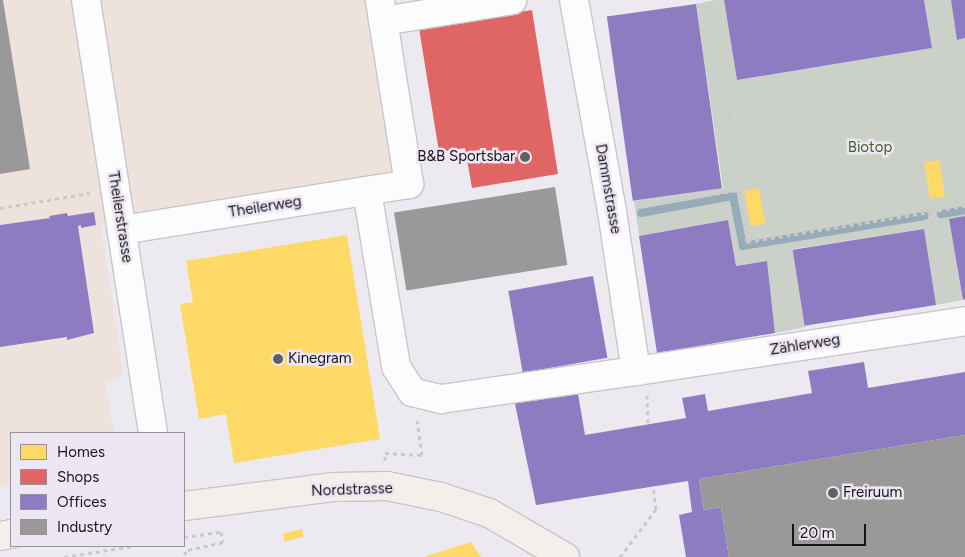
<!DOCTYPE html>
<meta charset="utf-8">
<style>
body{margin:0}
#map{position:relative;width:965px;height:557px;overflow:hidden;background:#ede9f0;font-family:Figtree,sans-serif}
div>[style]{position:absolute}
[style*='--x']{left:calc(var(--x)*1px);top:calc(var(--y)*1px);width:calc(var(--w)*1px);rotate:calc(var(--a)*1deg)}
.industrial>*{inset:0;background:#ede2dc}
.green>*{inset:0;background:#cbd1c8}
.homes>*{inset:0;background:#ffd966;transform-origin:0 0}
.shops>*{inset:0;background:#e06666}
.offices>*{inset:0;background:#8e7cc3;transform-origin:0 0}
.industry>*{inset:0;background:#999;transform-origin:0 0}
.stream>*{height:8px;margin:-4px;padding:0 4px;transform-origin:4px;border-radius:4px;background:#96acb8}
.path>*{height:3px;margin-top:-1.5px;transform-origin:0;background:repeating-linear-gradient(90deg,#cbc9cc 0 4px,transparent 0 8px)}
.roads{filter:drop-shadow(1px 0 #c8c5ca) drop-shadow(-1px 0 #c8c5ca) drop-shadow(0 1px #c8c5ca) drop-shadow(0 -1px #c8c5ca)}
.minor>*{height:28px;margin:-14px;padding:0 14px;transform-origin:14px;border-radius:14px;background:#fcfcfd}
.major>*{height:28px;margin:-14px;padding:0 14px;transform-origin:14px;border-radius:14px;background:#f4efeb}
.dots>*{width:14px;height:14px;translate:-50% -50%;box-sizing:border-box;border:2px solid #ede6f3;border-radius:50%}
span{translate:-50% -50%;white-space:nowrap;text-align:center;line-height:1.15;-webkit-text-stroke:5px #ede6f3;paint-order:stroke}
.park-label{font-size:15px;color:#485f33}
.poi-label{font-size:15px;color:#171419}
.right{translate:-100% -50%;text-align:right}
.left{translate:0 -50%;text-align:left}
.street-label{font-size:15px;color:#171419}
.legend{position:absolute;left:10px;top:432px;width:175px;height:115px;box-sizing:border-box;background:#ede6f3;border:1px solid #97929c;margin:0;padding:6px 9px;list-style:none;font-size:15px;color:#171419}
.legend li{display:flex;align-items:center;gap:10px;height:25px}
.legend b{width:25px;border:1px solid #97929c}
.scale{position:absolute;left:792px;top:524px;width:74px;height:22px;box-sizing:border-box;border:2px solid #171419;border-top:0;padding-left:6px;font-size:15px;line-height:18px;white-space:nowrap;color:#171419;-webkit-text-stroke:4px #ede6f3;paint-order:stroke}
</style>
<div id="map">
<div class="industrial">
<i style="clip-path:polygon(0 0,368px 0,396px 178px,101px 226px,124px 377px,105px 381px,114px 433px,11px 433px,11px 486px,0 487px)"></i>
</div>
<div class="green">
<i style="clip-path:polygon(715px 0,724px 0,737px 80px,932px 48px,924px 0,951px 0,958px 40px,965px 38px,965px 216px,949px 220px,963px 300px,936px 305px,924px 229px,793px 249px,806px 327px,775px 333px,767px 261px,736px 266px,728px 220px,639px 236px,634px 201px,723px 188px,696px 4px)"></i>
</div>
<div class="homes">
<i style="left:939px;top:160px;width:37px;height:15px;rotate:81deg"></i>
<i style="left:759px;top:188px;width:36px;height:15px;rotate:80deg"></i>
<i style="clip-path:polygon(347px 235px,380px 439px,234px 463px,226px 414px,199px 419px,180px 304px,193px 302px,186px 261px)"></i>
<i style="left:302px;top:529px;width:8px;height:20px;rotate:76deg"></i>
<i style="clip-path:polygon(471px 542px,481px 557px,424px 557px)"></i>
</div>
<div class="shops">
<i style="clip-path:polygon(532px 10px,558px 174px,472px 188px,465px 148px,439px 152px,419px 28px)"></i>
</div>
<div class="offices">
<i style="clip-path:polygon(724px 0,924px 0,932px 48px,737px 80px)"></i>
<i style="clip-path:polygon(951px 0,965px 0,965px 38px,957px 40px)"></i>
<i style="left:696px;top:4px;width:186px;height:90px;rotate:82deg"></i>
<i style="clip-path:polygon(94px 212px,96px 225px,81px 228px,81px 225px,78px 226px,94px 333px,67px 340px,67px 337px,0 347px,0 225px,50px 218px,49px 216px,67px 213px,68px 216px)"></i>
<i style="clip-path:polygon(965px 216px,965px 299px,963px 300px,949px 219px)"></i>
<i style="clip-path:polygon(728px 220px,736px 266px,767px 261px,775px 333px,657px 353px,639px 236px)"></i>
<i style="left:924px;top:229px;width:77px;height:133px;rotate:81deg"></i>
<i style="left:593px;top:276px;width:83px;height:86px;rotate:80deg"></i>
<i style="clip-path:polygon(864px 362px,868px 388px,965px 372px,965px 435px,699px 479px,704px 510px,721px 507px,729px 557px,686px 557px,679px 515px,692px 512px,688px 481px,536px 505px,514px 399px,577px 388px,585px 435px,686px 418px,682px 398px,705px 394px,708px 411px,812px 393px,808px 371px)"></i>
</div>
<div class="industry">
<i style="clip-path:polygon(0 0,3px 0,30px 169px,0 174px)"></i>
<i style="left:555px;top:187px;width:79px;height:163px;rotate:81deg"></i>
<i style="clip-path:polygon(965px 435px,965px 557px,729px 557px,721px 507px,704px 510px,699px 479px)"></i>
</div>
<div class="stream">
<i style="--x:641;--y:213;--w:94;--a:-10.5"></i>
<i style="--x:733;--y:196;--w:51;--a:78.7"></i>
<i style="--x:743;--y:246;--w:184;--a:-9.4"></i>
<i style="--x:941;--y:214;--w:24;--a:-9"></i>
</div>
<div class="path">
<i style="--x:931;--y:0;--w:79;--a:81.3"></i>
<i style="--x:871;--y:92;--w:127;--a:81.4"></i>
<i style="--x:739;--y:190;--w:78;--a:-97.4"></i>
<i style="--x:729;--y:113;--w:144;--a:-8.4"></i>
<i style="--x:871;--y:92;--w:96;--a:-10.8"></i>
<i style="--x:637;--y:207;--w:103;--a:-9.5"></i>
<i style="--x:739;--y:190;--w:53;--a:81.3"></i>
<i style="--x:747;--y:242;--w:185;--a:-9.3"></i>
<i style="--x:930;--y:212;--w:87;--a:81.4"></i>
<i style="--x:0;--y:208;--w:91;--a:-9.5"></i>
<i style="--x:930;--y:212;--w:36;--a:-10"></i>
<i style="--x:647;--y:395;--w:30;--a:88"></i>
<i style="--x:385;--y:460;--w:7;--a:-90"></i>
<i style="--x:385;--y:453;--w:37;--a:3"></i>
<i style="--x:422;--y:455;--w:35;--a:-98"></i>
<i style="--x:184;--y:537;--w:37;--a:-8"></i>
<i style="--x:221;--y:532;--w:10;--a:79"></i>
<i style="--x:223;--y:542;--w:39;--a:167"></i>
<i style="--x:185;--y:551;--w:6;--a:81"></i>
<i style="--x:64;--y:557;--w:70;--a:-9.1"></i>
<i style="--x:620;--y:557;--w:60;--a:-53.1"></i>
<i style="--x:656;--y:509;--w:23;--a:-97"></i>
</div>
<div class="roads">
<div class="minor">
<i style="--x:86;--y:0;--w:438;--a:81.2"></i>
<i style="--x:574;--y:0;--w:214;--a:79.8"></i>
<i style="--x:612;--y:211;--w:162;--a:81.5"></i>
<i style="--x:636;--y:371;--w:333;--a:-8.6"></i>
<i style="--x:383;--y:21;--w:131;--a:-9.2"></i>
<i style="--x:367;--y:191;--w:178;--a:80.6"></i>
<i style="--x:396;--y:367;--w:30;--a:57"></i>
<i style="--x:412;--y:392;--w:30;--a:14"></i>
<i style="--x:441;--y:399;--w:197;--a:-8.2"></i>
<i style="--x:122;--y:230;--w:291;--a:-9.1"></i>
<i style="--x:409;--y:184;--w:186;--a:-99"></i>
</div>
<div class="major">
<i style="--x:184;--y:506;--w:152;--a:-7.2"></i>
<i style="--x:335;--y:487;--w:52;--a:-1.1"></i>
<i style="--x:387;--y:486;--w:55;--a:11.5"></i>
<i style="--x:441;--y:497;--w:51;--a:18.4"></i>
<i style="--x:489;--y:513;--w:88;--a:30.1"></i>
<i style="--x:0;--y:536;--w:11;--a:-10"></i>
</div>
</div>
<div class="dots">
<i style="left:525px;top:157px;background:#625f64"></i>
<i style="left:278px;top:359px;background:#625f64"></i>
<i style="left:833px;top:493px;background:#625f64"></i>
</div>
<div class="park-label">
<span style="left:870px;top:148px">Biotop</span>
</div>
<div class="poi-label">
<span class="right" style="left:515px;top:157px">B&amp;B Sportsbar</span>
<span class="left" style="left:288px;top:359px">Kinegram</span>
<span class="left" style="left:843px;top:493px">Freiruum</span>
</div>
<div class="street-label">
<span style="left:608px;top:189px;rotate:80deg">Dammstrasse</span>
<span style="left:265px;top:207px;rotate:-9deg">Theilerweg</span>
<span style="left:120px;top:217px;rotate:81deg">Theilerstrasse</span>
<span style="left:805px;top:345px;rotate:-9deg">Zählerweg</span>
<span style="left:352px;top:490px;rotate:-2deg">Nordstrasse</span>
</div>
<ul class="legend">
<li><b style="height:14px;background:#ffd966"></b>Homes</li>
<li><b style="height:14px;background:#e06666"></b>Shops</li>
<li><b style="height:14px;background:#8e7cc3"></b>Offices</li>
<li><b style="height:14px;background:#999"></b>Industry</li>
</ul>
<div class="scale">20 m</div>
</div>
